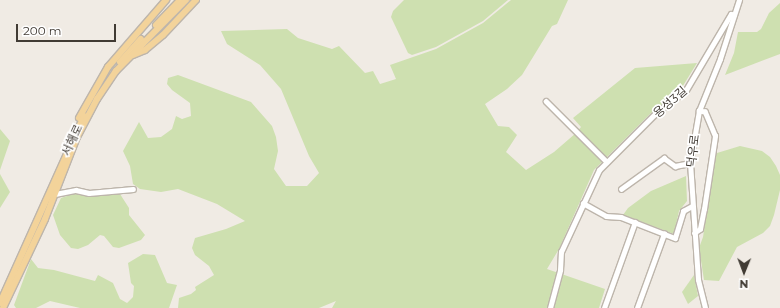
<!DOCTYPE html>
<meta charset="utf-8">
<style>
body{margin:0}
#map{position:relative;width:780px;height:308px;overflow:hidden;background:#f0ebe4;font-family:Montserrat,"Noto Sans KR",sans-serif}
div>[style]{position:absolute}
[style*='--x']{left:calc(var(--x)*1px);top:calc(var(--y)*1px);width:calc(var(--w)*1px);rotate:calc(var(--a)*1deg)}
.green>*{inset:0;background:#cee0b0}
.roads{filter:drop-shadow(1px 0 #bdb5ab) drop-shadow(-1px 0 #bdb5ab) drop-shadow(0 1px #bdb5ab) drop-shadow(0 -1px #bdb5ab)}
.minor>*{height:4.5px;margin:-2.25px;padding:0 2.25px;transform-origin:2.25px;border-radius:2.25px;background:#fff}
.major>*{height:6px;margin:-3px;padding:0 3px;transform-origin:3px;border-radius:3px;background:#f3d39a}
span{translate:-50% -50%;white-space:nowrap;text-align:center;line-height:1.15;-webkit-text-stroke:3.5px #fff;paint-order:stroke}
.street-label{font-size:12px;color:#413b34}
.north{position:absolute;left:724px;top:252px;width:40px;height:40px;-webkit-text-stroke:3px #fff;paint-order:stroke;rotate:181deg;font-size:11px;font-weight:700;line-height:16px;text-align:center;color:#413b34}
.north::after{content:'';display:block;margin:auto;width:14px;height:18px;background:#413b34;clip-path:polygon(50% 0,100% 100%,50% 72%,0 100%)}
.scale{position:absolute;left:16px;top:24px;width:100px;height:18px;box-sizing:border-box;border:2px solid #413b34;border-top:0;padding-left:5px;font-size:12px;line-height:14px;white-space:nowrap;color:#413b34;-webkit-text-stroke:3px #fff;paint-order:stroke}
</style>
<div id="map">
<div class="green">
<i style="clip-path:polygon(404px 0,508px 0,483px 21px,436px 47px,412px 55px,408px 53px,391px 17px,393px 11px)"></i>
<i style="clip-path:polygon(511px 0,568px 0,557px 24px,552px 26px,522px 75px,507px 89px,485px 104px,498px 126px,509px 127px,517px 135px,506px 152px,526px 170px,554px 152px,576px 133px,581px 127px,573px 118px,635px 68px,697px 63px,681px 89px,650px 114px,594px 170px,559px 249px,547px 269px,605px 289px,599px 308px,332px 308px,336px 301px,319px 308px,178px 308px,179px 298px,191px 294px,196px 290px,195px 287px,214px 275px,209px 266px,195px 255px,192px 248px,195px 238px,226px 229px,245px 221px,217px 204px,178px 189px,161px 192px,140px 189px,133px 184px,130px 166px,123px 151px,139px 122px,148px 138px,161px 137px,172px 129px,176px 116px,182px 119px,191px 116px,190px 103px,172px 90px,167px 84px,168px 78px,178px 75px,251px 102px,272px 126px,276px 137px,278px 151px,274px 169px,286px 186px,307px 186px,319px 173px,309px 156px,281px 89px,260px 65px,227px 44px,221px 31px,287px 29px,298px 38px,332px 49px,339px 46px,365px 73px,373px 71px,380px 84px,396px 79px,390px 65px,436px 49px,483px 23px)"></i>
<i style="clip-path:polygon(780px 3px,780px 54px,725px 75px,734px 53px,738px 32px,757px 32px,761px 29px,769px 13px)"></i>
<i style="clip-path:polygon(0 129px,10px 141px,0 170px)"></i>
<i style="clip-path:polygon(740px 146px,762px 151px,770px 157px,776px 166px,780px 175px,780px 190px,774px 215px,770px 226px,763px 233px,737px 247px,719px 281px,704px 280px,699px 248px,703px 237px,715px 158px,717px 153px)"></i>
<i style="clip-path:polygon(0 174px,10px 192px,0 208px)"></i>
<i style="clip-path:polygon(686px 176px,687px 201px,679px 211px,674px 234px,623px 215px,628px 208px,651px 191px)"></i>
<i style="clip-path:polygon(76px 193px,87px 195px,120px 194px,129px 208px,129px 215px,145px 235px,141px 240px,119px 248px,113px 247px,104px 236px,100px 235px,88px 245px,78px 249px,71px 248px,60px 235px,53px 215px,61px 198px)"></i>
<i style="clip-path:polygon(143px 254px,155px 255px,167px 283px,177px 285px,169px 308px,80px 308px,50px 301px,36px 308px,16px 308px,14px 305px,31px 259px,38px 268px,54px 270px,95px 281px,98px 275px,113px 283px,120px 299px,127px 303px,133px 297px,134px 286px,131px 283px,128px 263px)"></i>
<i style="clip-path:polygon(694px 275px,698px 296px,688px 304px,682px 292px)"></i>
</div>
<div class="roads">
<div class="minor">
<i style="--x:546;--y:101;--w:86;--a:45"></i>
<i style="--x:621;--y:189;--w:53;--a:-35.8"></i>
<i style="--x:664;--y:158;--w:14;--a:36"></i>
<i style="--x:675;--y:166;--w:15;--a:-11"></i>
<i style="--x:55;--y:194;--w:21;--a:-11"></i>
<i style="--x:76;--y:190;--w:13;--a:13"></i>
<i style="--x:89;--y:193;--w:44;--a:-5.2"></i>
<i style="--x:583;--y:203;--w:26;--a:29"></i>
<i style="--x:606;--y:216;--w:15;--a:4"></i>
<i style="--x:621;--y:217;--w:58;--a:21.3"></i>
<i style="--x:675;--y:238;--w:28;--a:-73"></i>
<i style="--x:683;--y:211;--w:10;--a:-29"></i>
<i style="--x:694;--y:233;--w:7;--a:-34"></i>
<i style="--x:700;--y:229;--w:20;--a:-79"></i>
<i style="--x:704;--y:209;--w:74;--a:-81.4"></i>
<i style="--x:715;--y:136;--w:26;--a:-113"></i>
<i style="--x:705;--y:112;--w:6;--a:-171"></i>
<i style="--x:550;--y:308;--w:39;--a:-75"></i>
<i style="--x:560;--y:270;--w:18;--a:-87"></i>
<i style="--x:561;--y:252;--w:90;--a:-65.1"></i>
<i style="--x:599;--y:170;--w:82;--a:-45"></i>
<i style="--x:657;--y:112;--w:36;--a:-37"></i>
<i style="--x:686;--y:90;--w:88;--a:-59.4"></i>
<i style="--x:731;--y:14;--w:3;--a:18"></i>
<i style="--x:604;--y:308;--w:91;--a:-70.2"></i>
<i style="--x:637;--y:308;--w:79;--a:-70"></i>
<i style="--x:705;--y:308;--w:29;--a:-104"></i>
<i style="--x:698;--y:280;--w:117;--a:-93.9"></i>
<i style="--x:690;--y:163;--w:53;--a:-80.2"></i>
<i style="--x:699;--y:111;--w:56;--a:-68"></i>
<i style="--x:720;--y:59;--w:62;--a:-72.1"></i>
</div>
<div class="major">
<i style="--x:156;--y:25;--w:35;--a:-46"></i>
<i style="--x:133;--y:55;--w:13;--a:-23"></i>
<i style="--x:145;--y:50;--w:23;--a:-40"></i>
<i style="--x:163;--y:35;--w:48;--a:-46.7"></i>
<i style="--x:120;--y:62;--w:31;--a:-48"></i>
<i style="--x:79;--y:118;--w:59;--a:-60.4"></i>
<i style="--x:108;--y:67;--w:89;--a:-49.1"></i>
<i style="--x:0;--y:303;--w:205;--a:-65.8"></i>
<i style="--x:3;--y:308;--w:98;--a:-64.7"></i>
<i style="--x:45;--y:219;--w:88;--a:-68.7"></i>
<i style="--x:77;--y:137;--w:43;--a:-62.2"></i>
<i style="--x:97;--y:99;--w:34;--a:-56"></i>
<i style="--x:116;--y:71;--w:100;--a:-45.4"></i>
</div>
</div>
<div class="street-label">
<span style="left:670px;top:102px;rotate:-41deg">용성3길</span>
<span style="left:72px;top:140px;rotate:-65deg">서해로</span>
<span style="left:693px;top:151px;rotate:-83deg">덕우로</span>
</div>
<div class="north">N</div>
<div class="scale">200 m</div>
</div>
